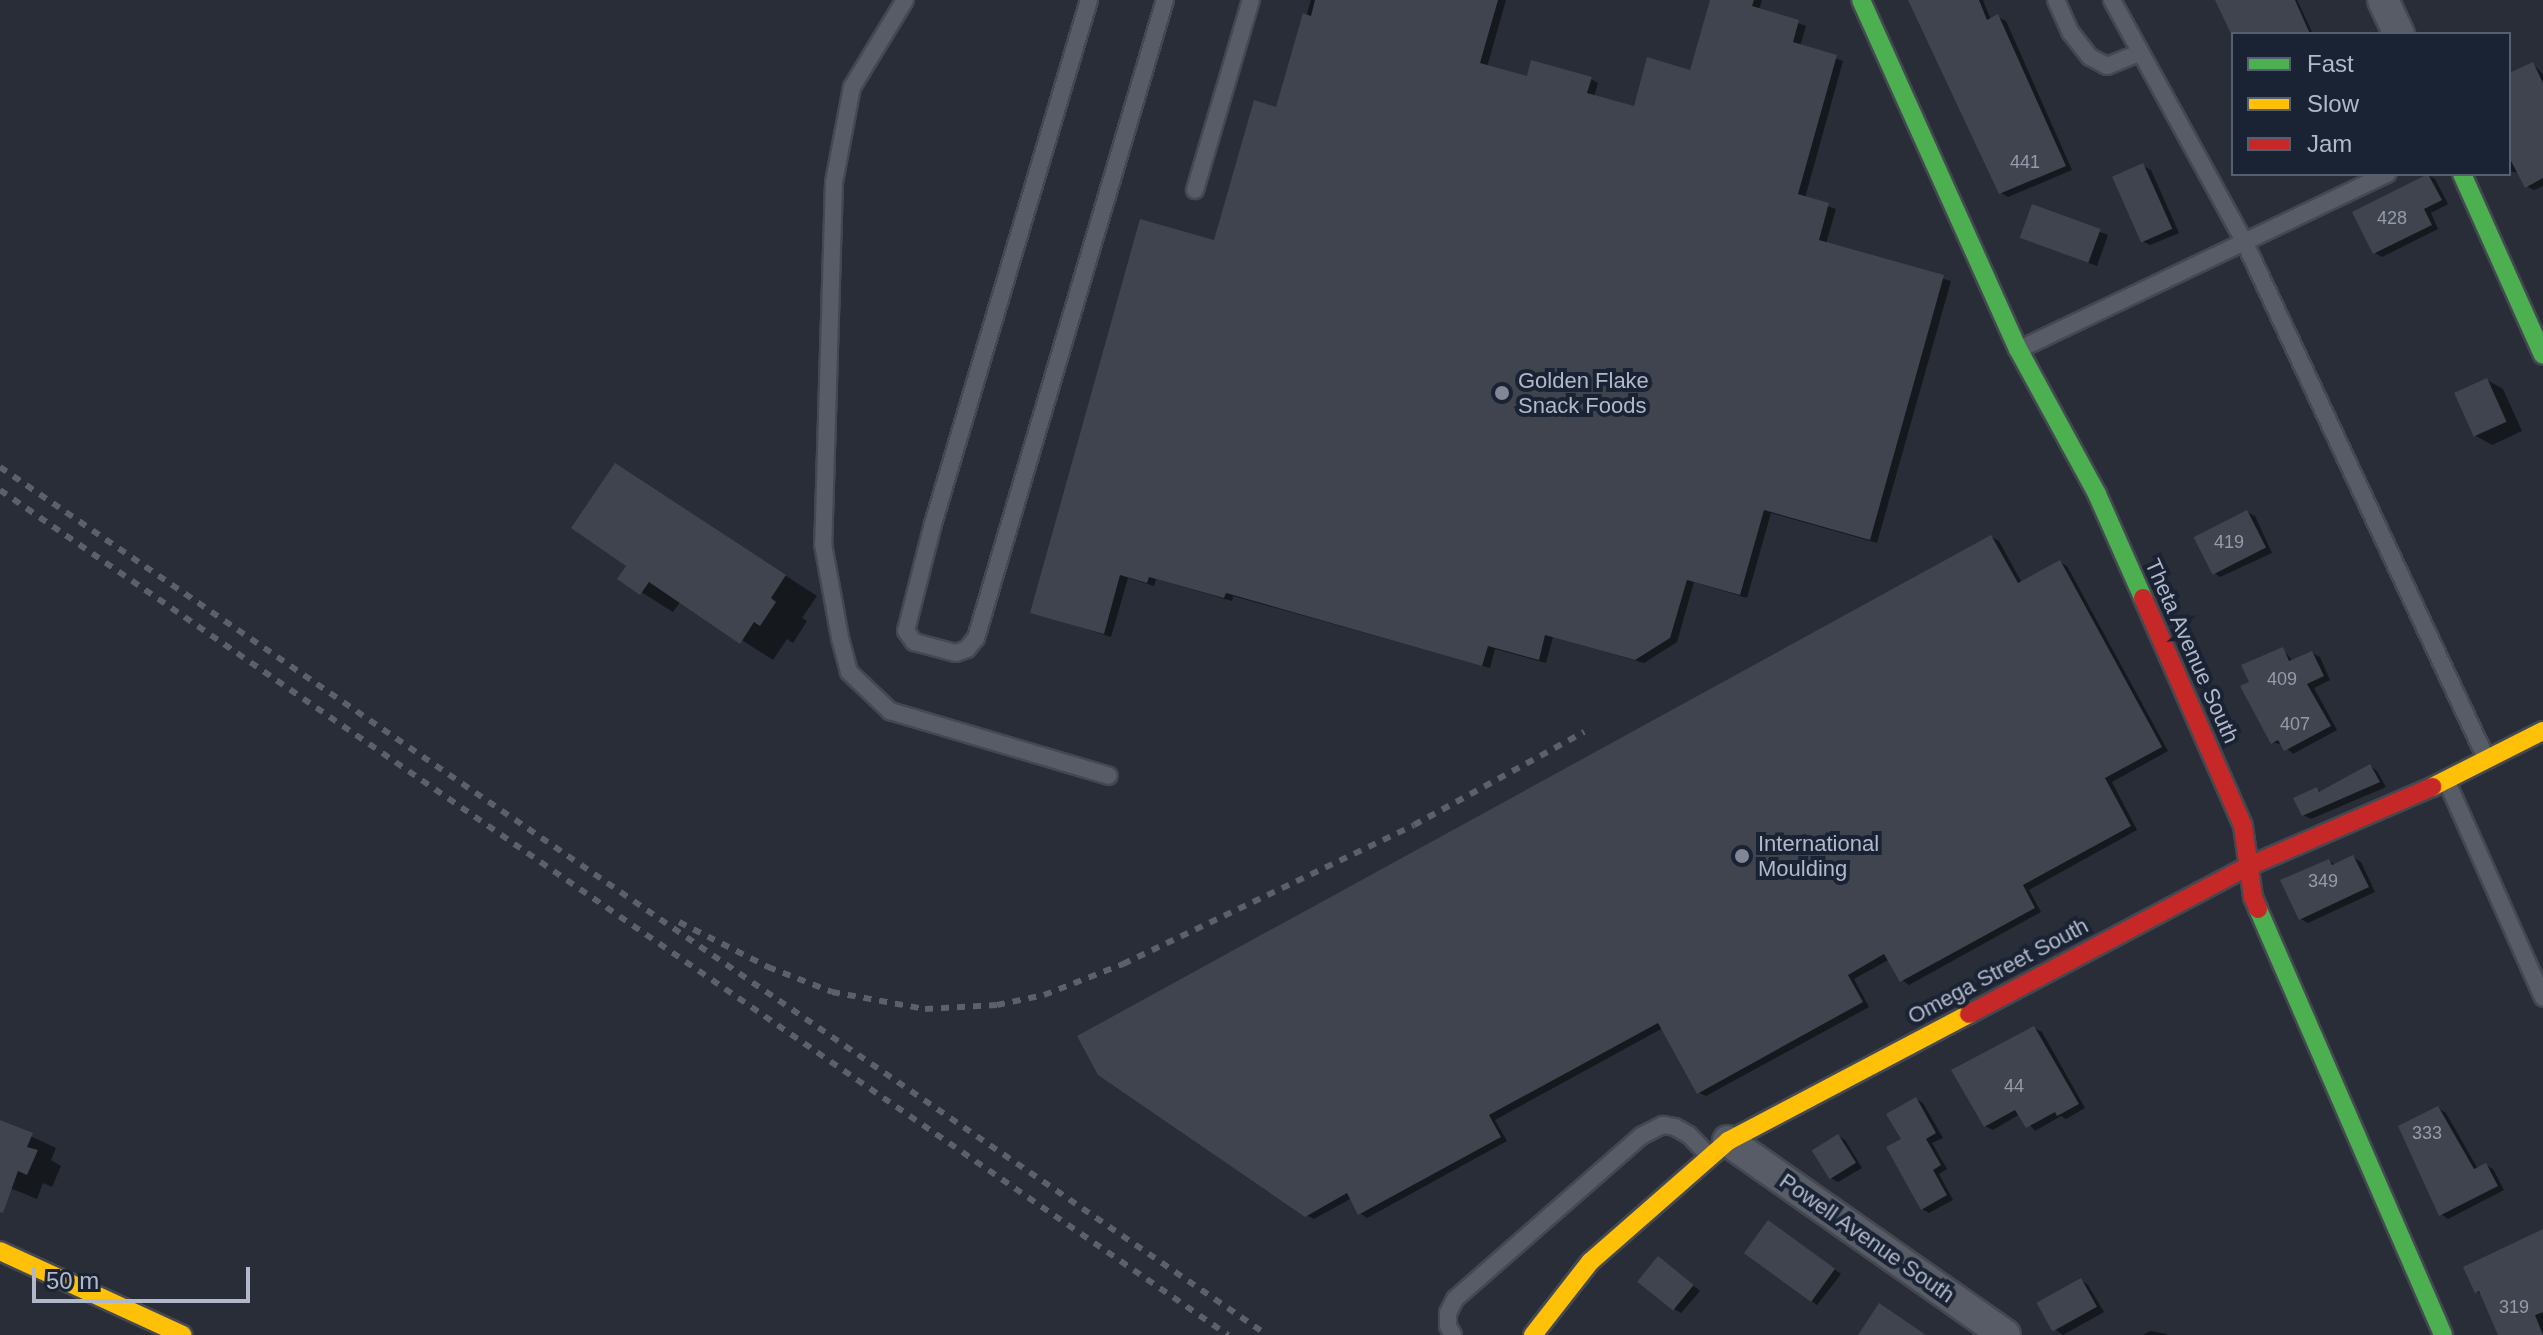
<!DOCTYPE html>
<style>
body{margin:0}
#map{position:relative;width:2543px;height:1335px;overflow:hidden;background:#282d38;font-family:Arial,sans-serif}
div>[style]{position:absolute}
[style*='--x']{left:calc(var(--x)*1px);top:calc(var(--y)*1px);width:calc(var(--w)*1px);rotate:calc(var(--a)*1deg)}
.shadow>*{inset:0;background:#0007}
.building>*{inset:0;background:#3f444e;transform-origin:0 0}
.roads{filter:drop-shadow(2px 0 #444851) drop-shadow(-2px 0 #444851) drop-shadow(0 2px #444851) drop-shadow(0 -2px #444851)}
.lane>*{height:16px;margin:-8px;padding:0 8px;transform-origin:8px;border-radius:8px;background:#585c66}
.street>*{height:30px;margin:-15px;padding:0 15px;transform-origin:15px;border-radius:15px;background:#585c66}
.fast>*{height:18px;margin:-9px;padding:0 9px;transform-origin:9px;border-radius:9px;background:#4caf50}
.slow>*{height:18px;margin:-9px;padding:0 9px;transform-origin:9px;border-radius:9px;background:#ffc107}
.jam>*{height:18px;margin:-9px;padding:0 9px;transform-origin:9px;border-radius:9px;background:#c62828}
.rail>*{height:6px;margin-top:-3px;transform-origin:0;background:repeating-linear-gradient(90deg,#5b6069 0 8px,transparent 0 16px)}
.dots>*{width:22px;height:22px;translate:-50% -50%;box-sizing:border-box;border:4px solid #1a2333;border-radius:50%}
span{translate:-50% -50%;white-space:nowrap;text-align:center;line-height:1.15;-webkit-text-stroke:8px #1a2333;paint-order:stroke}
.number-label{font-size:18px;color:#949bab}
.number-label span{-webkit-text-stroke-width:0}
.poi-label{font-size:22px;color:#b1b8ca}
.left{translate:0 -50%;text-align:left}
.street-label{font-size:22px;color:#b1b8ca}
.legend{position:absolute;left:2231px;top:32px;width:280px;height:144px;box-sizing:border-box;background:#1a2333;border:2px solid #565f6f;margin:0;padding:10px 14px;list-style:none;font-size:24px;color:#b1b8ca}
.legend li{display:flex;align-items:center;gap:16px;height:40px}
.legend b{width:40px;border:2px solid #565f6f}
.scale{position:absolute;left:32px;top:1267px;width:218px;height:36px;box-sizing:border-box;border:4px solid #b1b8ca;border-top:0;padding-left:10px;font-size:24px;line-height:28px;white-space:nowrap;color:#b1b8ca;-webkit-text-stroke:6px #1a2333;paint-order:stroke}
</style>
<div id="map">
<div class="shadow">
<i style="clip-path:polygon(1311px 0,1506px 0,1487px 67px,1528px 78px,1591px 79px,1598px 83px,1594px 97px,1635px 109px,1692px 73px,1712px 0,1762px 0,1759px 10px,1806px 26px,1800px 46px,1843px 61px,1805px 198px,1836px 209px,1826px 244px,1951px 281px,1877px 543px,1771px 513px,1747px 598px,1694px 582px,1677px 642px,1644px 663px,1553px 637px,1546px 663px,1495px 649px,1490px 668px,1233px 596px,1232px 601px,1156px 579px,1154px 586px,1128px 578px,1111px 637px,1033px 612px,1216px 243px,1278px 110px)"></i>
<i style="clip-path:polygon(1911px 0,1983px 0,1991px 20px,1998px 17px,2006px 21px,2072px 170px,2008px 197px,2001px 193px)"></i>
<i style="clip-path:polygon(2216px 0,2297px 0,2313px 34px,2233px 34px,2233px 38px)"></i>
<i style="clip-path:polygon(2533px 64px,2543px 74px,2543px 186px,2534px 190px,2526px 186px,2519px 173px,2509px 171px,2509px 76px)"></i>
<i style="clip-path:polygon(2143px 166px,2151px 170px,2179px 233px,2150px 245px,2142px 241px)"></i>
<i style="clip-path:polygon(2428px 175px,2435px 179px,2448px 204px,2431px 213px,2438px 229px,2382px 257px,2375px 253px)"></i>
<i style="clip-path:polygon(2033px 206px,2108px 235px,2097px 266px,2030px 241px)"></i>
<i style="clip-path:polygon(2487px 380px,2503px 389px,2522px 431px,2492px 445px,2476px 436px)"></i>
<i style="clip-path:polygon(616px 466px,817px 596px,802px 618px,807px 621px,793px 643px,787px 639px,773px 660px,681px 601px,673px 612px,619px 578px,629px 565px)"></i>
<i style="clip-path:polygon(2247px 512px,2255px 516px,2272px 553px,2220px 577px,2213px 572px)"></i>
<i style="clip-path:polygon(1991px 537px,1999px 541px,2022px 583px,2060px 562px,2067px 566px,2168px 751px,2112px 782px,2137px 830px,2029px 890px,2041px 912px,1909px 985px,1902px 980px,1890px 959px,1854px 979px,1869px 1007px,1706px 1096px,1698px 1092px,1663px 1028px,1495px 1120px,1507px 1141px,1367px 1218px,1360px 1213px,1352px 1198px,1314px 1219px,1306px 1215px)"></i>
<i style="clip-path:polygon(2282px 649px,2293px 661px,2312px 653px,2320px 657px,2330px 680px,2314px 688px,2337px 730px,2293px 754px,2283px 745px,2272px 742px,2242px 687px,2252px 683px)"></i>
<i style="clip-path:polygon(2370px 766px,2377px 771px,2386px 787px,2311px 819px,2303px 815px,2317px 789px,2322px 793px)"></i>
<i style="clip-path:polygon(2353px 857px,2361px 862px,2375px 892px,2308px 923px,2301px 919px,2329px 861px,2336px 865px)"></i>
<i style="clip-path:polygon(2034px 1028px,2042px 1032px,2085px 1108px,2066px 1119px,2061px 1116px,2035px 1131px,2020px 1114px,1993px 1130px,1985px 1126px)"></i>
<i style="clip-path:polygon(1916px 1099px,1923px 1103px,1943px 1138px,1932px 1143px,1947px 1169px,1939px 1174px,1953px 1200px,1929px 1213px,1922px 1209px,1903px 1140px)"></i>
<i style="clip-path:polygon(2438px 1108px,2446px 1113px,2478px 1169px,2486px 1165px,2493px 1169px,2504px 1190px,2448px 1219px,2441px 1214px)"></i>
<i style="clip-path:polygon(0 1122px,56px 1148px,51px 1160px,61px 1166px,52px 1187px,43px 1183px,37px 1199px,0 1184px)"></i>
<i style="clip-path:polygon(1838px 1136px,1845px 1140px,1862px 1168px,1838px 1182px,1831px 1178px)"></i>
<i style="clip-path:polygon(1776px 1227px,1841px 1274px,1817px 1305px,1746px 1252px)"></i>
<i style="clip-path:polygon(2543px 1235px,2543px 1335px,2500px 1335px,2482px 1295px,2476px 1291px)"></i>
<i style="clip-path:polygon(1659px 1258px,1700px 1291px,1681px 1313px,1674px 1309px)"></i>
<i style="clip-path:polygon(2081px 1280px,2088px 1285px,2104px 1312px,2063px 1335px,2056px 1330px)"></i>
<i style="clip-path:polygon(2150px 1331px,2167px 1334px,2168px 1335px,2143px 1335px)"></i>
</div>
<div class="building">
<i style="clip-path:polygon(1315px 0,1498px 0,1480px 63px,1527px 76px,1531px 60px,1592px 77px,1587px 93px,1634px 106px,1647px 57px,1690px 70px,1710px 0,1754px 0,1752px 6px,1799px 20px,1793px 42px,1837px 55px,1798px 194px,1829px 203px,1819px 240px,1944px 275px,1870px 540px,1764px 510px,1740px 595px,1687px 580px,1670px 638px,1635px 660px,1545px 635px,1539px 660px,1488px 646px,1482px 666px,1226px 593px,1224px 598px,1149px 577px,1147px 583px,1120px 575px,1104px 634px,1030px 613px,1140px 219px,1214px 240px,1254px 100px,1276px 107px,1303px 13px,1311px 16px)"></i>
<i style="clip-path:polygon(1908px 0,1979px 0,1987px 20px,1998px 14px,2066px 166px,1999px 194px)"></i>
<i style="clip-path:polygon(2215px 0,2295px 0,2310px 34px,2231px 34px)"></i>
<i style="clip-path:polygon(2533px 62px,2543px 83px,2543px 178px,2525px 188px,2509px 157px,2509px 73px)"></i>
<i style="left:2143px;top:163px;width:72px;height:34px;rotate:66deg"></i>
<i style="clip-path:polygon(2428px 174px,2442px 200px,2424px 209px,2432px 225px,2373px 254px,2352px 212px)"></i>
<i style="left:2032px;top:204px;width:73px;height:36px;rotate:20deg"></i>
<i style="left:2487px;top:378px;width:48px;height:36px;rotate:66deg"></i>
<i style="clip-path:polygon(615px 463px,786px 575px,771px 598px,776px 602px,760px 626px,754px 622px,740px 644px,649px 582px,640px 595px,617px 579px,626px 566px,571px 528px)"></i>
<i style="left:2247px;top:510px;width:42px;height:60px;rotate:63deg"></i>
<i style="clip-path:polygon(1991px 535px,2018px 583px,2060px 560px,2162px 747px,2105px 778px,2131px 826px,2023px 885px,2035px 908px,1900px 982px,1884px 954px,1848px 975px,1863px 1002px,1697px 1094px,1658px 1023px,1489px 1115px,1501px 1137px,1358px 1215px,1347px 1193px,1305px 1217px,1098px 1075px,1077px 1036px)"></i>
<i style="clip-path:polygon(2283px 647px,2289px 661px,2312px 651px,2324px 676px,2307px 684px,2331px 726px,2284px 751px,2278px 740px,2271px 744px,2240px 686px,2249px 682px,2241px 665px)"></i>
<i style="clip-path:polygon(2370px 764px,2380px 782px,2302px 816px,2293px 798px,2317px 787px,2319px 792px)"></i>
<i style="clip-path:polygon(2353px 855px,2369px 887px,2299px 920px,2280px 880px,2329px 859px,2332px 865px)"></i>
<i style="clip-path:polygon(2034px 1026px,2079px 1104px,2057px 1116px,2055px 1112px,2026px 1128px,2015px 1110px,1984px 1127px,1951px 1070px)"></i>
<i style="clip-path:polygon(1916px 1097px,1936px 1133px,1926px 1139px,1941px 1165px,1933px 1170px,1947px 1195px,1921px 1210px,1886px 1147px,1901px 1139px,1886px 1114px)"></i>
<i style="clip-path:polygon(2438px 1106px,2474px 1169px,2486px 1163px,2498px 1186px,2439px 1216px,2398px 1126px)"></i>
<i style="clip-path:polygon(0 1120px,33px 1133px,27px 1147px,38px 1150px,27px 1175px,18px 1171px,3px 1213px,0 1212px)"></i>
<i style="left:1838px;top:1134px;width:34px;height:31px;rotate:58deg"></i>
<i style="left:1768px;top:1220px;width:83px;height:41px;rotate:36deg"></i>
<i style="clip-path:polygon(2543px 1229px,2543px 1312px,2535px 1315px,2543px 1335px,2498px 1335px,2479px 1291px,2475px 1293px,2463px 1267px)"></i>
<i style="left:1658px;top:1256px;width:46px;height:33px;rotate:39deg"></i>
<i style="left:2081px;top:1278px;width:33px;height:51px;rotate:61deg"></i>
<i style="clip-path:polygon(1879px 1303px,1926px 1335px,1858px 1335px)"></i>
</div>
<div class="roads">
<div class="lane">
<i style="--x:905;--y:0;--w:102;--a:121.3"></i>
<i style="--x:852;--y:87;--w:97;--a:100.7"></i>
<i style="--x:834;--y:182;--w:362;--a:91.7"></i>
<i style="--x:823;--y:544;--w:96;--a:79.7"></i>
<i style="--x:840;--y:638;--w:35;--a:75"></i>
<i style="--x:849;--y:672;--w:57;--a:43.6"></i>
<i style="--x:890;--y:711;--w:228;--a:16.5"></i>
<i style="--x:1089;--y:0;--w:547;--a:106.58"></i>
<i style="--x:933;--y:524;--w:110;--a:104.2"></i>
<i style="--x:906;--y:631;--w:14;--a:54"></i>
<i style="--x:914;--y:642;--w:43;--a:14.7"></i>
<i style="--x:956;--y:653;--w:12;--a:-20"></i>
<i style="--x:967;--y:649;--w:14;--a:-51"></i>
<i style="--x:976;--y:638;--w:665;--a:-73.5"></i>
<i style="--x:2056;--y:0;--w:36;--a:66"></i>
<i style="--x:2071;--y:33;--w:31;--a:52"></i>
<i style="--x:2090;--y:57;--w:19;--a:28"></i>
<i style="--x:2107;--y:66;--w:35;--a:-22"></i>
<i style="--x:2112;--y:0;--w:277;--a:61.3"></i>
<i style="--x:2245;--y:243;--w:569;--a:64.92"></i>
<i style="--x:1195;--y:190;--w:198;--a:-73.6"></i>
<i style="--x:2020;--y:349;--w:407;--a:-25.5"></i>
<i style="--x:2447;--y:782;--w:236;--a:66"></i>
<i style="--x:1453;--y:1335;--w:10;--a:-119"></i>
<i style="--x:1448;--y:1326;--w:13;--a:-90"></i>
<i style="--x:1448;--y:1313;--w:16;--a:-63"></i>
<i style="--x:1455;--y:1299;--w:247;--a:-41.2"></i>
<i style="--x:1641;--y:1136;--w:25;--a:-27"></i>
<i style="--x:1663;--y:1125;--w:12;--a:9"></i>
<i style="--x:1675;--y:1127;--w:16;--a:30"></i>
<i style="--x:1689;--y:1135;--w:30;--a:46"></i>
</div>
<div class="street">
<i style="--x:2383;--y:0;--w:38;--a:65"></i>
<i style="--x:1728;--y:1141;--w:338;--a:35"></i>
</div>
<div class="fast">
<i style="--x:1861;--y:0;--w:383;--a:65.8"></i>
<i style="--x:2018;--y:349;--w:165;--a:61.4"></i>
<i style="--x:2097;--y:494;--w:114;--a:66.1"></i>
<i style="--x:2462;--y:174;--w:198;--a:65.9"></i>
<i style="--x:2258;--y:909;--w:464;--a:66.5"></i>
</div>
<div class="slow">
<i style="--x:2432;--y:787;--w:124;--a:-26.8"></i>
<i style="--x:0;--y:1251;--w:201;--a:24.7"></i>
<i style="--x:1533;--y:1335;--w:93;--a:-52"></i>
<i style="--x:1590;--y:1262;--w:184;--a:-41.2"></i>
<i style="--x:1728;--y:1141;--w:272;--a:-27.8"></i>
</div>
<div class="jam">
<i style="--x:2143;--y:598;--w:249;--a:66.3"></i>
<i style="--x:2243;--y:826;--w:72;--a:82"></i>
<i style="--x:2253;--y:897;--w:13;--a:67"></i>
<i style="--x:1969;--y:1014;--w:314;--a:-27.9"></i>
<i style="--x:2247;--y:867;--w:202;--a:-23.4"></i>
</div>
</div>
<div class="rail">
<i style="--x:0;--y:467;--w:1536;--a:34.41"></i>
<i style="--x:0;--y:490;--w:1491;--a:34.53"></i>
<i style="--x:679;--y:922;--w:100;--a:26.8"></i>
<i style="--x:768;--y:967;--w:69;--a:21.3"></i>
<i style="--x:832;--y:992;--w:95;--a:10.4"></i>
<i style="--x:925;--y:1009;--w:72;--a:-3.2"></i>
<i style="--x:997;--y:1005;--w:48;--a:-12"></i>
<i style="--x:1044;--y:995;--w:85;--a:-21.4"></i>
<i style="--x:1123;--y:964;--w:322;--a:-25.5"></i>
<i style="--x:1414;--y:825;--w:194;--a:-28.7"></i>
</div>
<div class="dots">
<i style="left:1502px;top:393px;background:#818797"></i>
<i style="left:1742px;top:856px;background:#818797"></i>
</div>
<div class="number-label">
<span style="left:2025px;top:162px">441</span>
<span style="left:2392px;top:218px">428</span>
<span style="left:2229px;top:542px">419</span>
<span style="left:2282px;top:679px">409</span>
<span style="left:2295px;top:724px">407</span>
<span style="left:2323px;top:881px">349</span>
<span style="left:2014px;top:1086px">44</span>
<span style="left:2427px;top:1133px">333</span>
<span style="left:2514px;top:1307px">319</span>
</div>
<div class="poi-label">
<span class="left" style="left:1518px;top:393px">Golden Flake<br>Snack Foods</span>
<span class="left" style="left:1758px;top:856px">International<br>Moulding</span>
</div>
<div class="street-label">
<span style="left:2192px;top:651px;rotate:66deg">Theta Avenue South</span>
<span style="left:1998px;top:971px;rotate:-28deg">Omega Street South</span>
<span style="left:1867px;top:1238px;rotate:35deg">Powell Avenue South</span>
</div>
<ul class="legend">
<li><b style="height:10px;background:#4caf50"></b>Fast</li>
<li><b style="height:10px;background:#ffc107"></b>Slow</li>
<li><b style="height:10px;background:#c62828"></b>Jam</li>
</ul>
<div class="scale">50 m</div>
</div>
